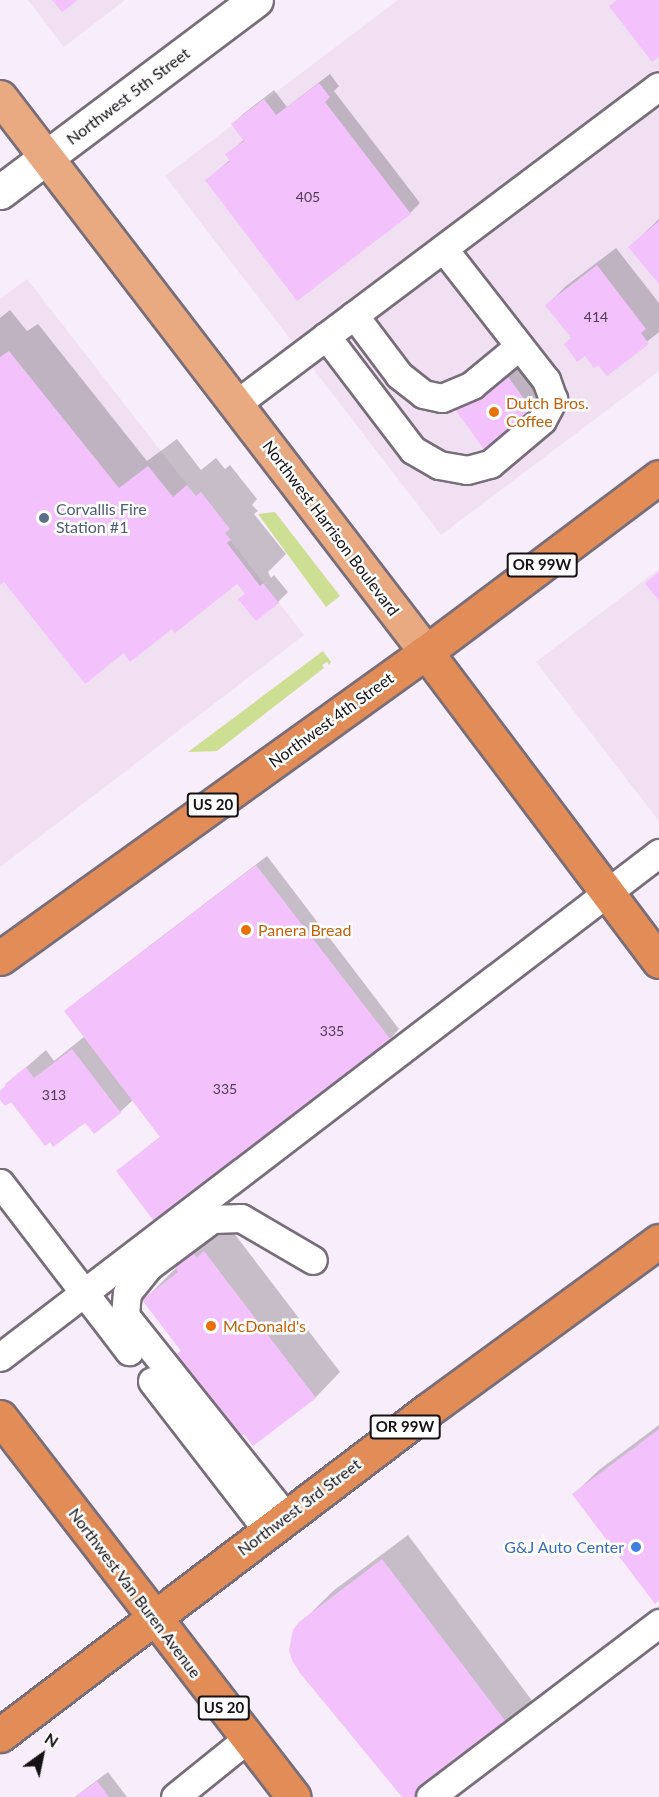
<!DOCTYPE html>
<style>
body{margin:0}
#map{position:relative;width:659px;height:1797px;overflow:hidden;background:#f8edfa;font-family:Lato,sans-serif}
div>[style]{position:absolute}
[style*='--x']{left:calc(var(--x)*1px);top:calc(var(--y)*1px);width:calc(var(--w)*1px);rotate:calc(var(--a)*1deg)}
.built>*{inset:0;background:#f0e0f2}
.green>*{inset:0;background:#cddf92}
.shadow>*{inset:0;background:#0003}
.building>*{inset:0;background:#f3c1fb;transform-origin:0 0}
.roads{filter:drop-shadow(2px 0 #786e7a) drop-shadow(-2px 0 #786e7a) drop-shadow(0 2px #786e7a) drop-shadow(0 -2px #786e7a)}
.service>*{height:27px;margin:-13.5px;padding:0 13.5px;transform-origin:13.5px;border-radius:13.5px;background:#fff}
.tertiary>*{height:33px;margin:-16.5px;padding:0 16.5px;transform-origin:16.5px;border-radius:16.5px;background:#fff}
.primary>*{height:33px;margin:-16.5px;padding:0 16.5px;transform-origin:16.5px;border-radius:16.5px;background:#e9a981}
.trunk>*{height:33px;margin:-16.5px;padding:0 16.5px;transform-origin:16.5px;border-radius:16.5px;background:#e28c57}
.dots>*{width:16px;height:16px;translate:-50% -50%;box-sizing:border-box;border:3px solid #fff;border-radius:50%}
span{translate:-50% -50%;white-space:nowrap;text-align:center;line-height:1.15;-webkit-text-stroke:5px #fff;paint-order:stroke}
.number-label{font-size:14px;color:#4c3d4e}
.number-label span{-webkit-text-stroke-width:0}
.shield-label span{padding:2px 4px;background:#fff;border:2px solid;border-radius:4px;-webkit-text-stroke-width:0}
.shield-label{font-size:15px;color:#151115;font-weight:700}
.street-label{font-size:16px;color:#151115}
.food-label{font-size:16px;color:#c56008}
.left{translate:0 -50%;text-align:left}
.service-label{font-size:16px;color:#4e5e75}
.shop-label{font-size:16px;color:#366cbe}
.right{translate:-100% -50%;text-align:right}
.north{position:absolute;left:12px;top:1725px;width:60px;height:60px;-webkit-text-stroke:4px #fff;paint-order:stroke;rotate:33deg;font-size:16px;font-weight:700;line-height:24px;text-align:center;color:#151115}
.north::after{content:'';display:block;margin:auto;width:21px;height:27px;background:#151115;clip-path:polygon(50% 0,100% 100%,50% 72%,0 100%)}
</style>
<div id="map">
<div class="built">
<i style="clip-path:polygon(28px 0,125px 0,64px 47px)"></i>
<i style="clip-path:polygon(398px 0,659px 0,659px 371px,441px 535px,165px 176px)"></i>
<i style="clip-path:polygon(27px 279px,304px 635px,0 867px,0 299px)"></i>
<i style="clip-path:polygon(659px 569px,659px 821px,536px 662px)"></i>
</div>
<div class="green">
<i style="clip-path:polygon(275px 512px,340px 596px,326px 607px,258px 514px)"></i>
<i style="clip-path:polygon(323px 651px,331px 662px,329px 665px,327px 662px,322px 665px,324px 668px,217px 751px,188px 752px)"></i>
</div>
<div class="shadow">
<i style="clip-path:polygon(330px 74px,339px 86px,334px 91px,420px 203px,410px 213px,207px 180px,231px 159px,227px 154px,245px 139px,233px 124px,243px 114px,274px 90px,287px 107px)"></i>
<i style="clip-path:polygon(659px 219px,659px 282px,630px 247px)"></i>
<i style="clip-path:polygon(616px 248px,659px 303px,659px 332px,607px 374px,572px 337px,547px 305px,566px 286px)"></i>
<i style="clip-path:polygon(10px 310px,27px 331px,38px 324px,147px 461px,177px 439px,201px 470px,216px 458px,225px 469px,230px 465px,257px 499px,252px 505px,258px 511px,254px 514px,286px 554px,268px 572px,271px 578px,274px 575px,288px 592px,278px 602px,256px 619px,247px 593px,238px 582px,172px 627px,124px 651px,4px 580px,0 583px,0 318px)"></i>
<i style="clip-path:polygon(526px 356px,552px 392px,533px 411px,458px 411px,476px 393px)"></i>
<i style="clip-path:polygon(267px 856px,399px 1029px,390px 1039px,118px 1171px,161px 1136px,133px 1100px,120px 1112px,85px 1121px,0 1098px,0 1092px,7px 1084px,46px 1050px,54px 1061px,85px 1036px,66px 1012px,76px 1002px)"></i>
<i style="clip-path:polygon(230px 1228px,340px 1372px,316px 1397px,253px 1444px,175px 1357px,182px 1350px,144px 1300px,201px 1243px,219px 1230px,222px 1234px)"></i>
<i style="clip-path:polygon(659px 1425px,659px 1599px,574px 1494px,599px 1470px)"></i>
<i style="clip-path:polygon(408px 1535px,533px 1702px,415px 1797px,404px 1797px,307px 1617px,333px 1591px)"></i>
<i style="clip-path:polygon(108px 1772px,127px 1797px,75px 1797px)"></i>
</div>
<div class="building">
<i style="clip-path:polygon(52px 0,78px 0,62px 12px)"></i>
<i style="clip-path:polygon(617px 0,659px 0,659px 57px,652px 62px,609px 6px)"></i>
<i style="clip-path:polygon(319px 83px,330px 97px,325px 102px,411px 214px,297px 301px,205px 180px,230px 161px,225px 154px,244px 141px,231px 124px,264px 99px,276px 115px)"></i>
<i style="clip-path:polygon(659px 221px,659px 284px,628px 247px)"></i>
<i style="clip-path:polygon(597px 265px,646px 329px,641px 333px,649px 344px,607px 376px,598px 365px,594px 368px,585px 356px,577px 362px,564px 344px,571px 338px,545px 305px)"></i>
<i style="clip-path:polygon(9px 351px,119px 488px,148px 466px,173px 497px,187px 485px,196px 496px,201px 492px,230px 529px,225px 533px,231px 540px,227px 543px,260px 586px,263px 583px,279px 603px,256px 621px,238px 599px,245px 594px,237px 584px,175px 633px,172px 629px,130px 662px,124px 653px,85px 684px,4px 582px,0 585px,0 357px)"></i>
<i style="left:506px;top:374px;width:47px;height:62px;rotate:54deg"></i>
<i style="clip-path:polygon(659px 572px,659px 601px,645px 583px)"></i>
<i style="clip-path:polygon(256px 865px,391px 1040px,154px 1221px,116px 1171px,160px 1137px,64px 1011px)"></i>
<i style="clip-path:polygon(72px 1049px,121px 1113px,94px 1134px,85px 1123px,53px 1147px,50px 1142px,45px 1146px,11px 1102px,5px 1106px,0 1100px,0 1091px,6px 1086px,5px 1084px,26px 1067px,34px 1078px)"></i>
<i style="clip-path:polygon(204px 1251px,316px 1398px,253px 1446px,244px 1434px,234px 1441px,173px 1357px,181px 1351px,142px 1300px,178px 1272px,175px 1267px,193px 1253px,197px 1257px)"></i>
<i style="clip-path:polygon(659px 1429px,659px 1600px,655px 1604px,572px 1494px)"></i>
<i style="clip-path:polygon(382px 1559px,510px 1727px,417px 1797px,402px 1797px,300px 1673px,292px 1660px,289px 1650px,293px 1630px,299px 1622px)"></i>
<i style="clip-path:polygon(97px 1781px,109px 1797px,76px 1797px)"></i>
</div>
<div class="roads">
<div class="service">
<i style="--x:354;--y:315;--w:75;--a:53.1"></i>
<i style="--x:399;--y:375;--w:31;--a:38"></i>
<i style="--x:423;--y:394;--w:19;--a:12"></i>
<i style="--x:442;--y:398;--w:33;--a:-23"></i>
<i style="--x:472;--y:385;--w:61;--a:-39.7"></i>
<i style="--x:326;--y:336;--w:143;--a:52.7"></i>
<i style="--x:413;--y:450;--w:30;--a:30"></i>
<i style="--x:439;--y:465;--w:28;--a:10"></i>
<i style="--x:467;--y:470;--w:24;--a:-15"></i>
<i style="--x:490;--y:464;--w:68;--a:-40.2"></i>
<i style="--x:542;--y:420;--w:24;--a:-62"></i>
<i style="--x:553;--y:399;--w:20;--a:-110"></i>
<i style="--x:546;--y:380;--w:167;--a:-128"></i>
<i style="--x:236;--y:404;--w:529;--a:-36.93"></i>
<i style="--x:0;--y:1183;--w:212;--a:52.5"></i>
<i style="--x:0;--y:1357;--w:830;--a:-37.41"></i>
<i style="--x:152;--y:1381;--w:188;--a:52.3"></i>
<i style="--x:286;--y:1517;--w:258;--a:-128.6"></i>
<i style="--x:125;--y:1315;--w:22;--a:-85"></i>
<i style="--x:127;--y:1293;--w:35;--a:-51"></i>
<i style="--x:149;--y:1266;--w:79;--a:-36.7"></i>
<i style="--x:212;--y:1219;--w:29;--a:-2"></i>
<i style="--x:241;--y:1218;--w:83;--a:30.3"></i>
<i style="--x:175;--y:1797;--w:94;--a:-38.9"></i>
<i style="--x:430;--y:1797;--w:288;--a:-37.2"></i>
</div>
<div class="tertiary">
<i style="--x:0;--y:192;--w:320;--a:-36.9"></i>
</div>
<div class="primary">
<i style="--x:0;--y:97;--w:700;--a:52.49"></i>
</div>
<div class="trunk">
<i style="--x:426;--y:652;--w:387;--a:53"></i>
<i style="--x:0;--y:958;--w:525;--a:-35.69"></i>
<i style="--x:426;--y:652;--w:291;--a:-36.9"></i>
<i style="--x:0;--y:1417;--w:480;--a:52.3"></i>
<i style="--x:0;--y:1735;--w:537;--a:-37.21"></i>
<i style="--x:428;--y:1410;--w:286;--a:-36.2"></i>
</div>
</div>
<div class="dots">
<i style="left:494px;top:412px;background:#e8710a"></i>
<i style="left:44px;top:518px;background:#5c6f8a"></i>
<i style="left:246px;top:930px;background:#e8710a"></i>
<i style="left:211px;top:1326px;background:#e8710a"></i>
<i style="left:636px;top:1547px;background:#3f7fe0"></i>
</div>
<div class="number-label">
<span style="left:308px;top:197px">405</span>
<span style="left:596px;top:317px">414</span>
<span style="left:332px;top:1031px">335</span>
<span style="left:225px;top:1089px">335</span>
<span style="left:54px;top:1095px">313</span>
</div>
<div class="shield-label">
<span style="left:542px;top:565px">OR 99W</span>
<span style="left:213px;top:805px">US 20</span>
<span style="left:405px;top:1427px">OR 99W</span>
<span style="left:224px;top:1708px">US 20</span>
</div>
<div class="street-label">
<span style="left:128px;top:96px;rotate:-37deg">Northwest 5th Street</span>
<span style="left:331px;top:528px;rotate:53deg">Northwest Harrison Boulevard</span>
<span style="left:331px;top:720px;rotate:-36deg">Northwest 4th Street</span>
<span style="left:299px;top:1507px;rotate:-37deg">Northwest 3rd Street</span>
<span style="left:135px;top:1593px;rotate:53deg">Northwest Van Buren Avenue</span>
</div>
<div class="food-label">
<span class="left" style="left:506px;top:412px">Dutch Bros.<br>Coffee</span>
<span class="left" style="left:258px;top:930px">Panera Bread</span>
<span class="left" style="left:223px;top:1326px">McDonald's</span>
</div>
<div class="service-label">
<span class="left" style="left:56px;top:518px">Corvallis Fire<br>Station #1</span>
</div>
<div class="shop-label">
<span class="right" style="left:624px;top:1547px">G&amp;J Auto Center</span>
</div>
<div class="north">N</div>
</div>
